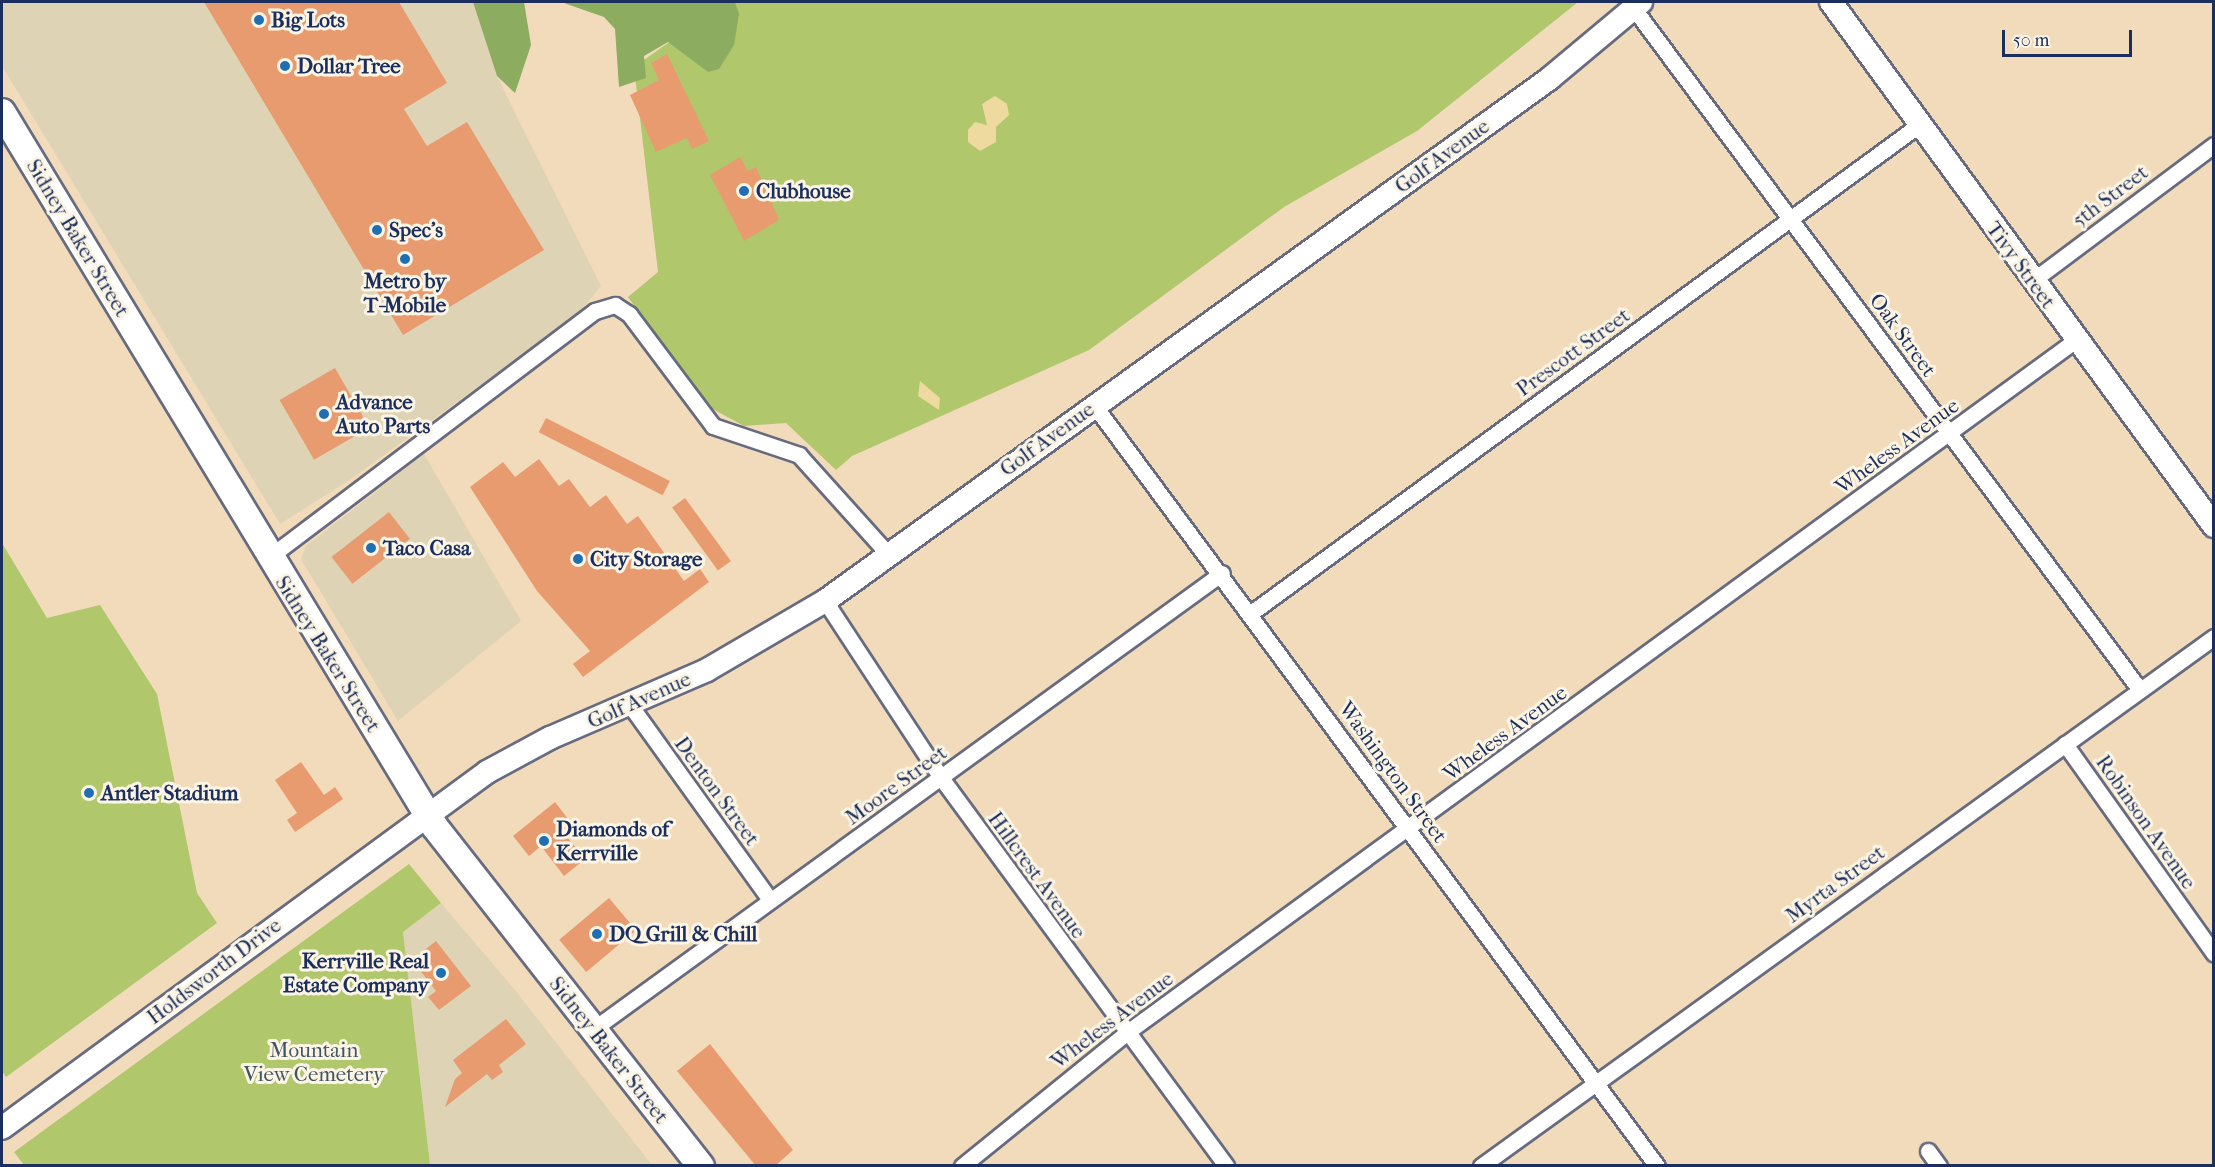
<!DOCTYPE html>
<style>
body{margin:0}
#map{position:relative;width:2215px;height:1167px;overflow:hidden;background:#f2dbbb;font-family:"IM FELL French Canon",serif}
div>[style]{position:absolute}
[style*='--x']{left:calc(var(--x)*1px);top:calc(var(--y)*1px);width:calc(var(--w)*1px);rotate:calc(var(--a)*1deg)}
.built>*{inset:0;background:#dfd3b6}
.green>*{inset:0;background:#b0c76c}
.forest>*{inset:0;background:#8cac60}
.sand>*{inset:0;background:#eeda9e}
.building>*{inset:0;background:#e89b6f;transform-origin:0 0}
.roads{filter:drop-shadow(2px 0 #666b7f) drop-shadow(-2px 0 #666b7f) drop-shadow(0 2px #666b7f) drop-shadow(0 -2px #666b7f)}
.street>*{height:15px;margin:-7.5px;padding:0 7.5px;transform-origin:7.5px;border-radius:7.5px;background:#fff}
.secondary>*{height:22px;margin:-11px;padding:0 11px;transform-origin:11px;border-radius:11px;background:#fff}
.primary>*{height:26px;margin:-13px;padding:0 13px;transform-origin:13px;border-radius:13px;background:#fff}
.dots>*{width:16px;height:16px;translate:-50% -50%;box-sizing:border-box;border:3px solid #fcf5e5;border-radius:50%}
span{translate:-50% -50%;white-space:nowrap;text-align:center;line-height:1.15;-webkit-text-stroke:6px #fcf5e5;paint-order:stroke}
.poi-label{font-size:21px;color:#1b2f5e;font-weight:700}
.left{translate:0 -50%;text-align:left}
.right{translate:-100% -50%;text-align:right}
.street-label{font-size:21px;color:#1b2f5e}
.park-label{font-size:21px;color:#405562}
.frame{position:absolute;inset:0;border:3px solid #1b2f5e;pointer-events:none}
.scale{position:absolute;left:2002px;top:30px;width:130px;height:27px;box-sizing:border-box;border:3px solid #1b2f5e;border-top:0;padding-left:8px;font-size:18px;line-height:21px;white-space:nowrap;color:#1b2f5e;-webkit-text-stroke:4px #fcf5e5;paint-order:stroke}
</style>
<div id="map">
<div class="built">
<i style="clip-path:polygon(2px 2px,473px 2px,497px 76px,601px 286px,577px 315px,351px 479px,280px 524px,2px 66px)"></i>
<i style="clip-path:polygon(424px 454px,521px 621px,398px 721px,301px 559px,306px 546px)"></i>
<i style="clip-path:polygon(441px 903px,515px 990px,652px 1165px,430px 1165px,403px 932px)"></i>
</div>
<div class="green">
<i style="clip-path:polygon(726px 2px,1578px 2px,1417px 131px,1284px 207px,1089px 350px,852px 456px,836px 470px,786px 423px,744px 426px,707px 406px,628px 297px,658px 272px,634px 67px)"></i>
<i style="clip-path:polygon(2px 543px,47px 618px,100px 605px,157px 694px,197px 893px,217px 923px,6px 1077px,2px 1071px)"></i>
<i style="clip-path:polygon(409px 864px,441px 903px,403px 932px,430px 1165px,25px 1166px,14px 1152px)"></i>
</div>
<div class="forest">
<i style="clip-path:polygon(473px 2px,524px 2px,531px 45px,515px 93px,497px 76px)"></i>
<i style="clip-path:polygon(561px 2px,735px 2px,739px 14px,734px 45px,719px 69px,708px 72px,668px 42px,644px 56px,646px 78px,619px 87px,615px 29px,604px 17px)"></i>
</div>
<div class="sand">
<i style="clip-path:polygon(995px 96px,1007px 104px,1009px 115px,996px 127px,996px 142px,980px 151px,968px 142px,968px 130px,975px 122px,987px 125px,982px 104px)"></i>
<i style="clip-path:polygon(920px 381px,940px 398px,939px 410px,918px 396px)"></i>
</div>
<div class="building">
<i style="clip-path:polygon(204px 2px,399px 2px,447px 83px,404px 109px,427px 146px,467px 122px,544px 250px,403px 335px)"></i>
<i style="clip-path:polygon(667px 54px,709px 141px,692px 149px,687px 138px,656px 152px,630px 95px,659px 80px,651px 63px)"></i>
<i style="clip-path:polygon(740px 157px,748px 171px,756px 167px,779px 220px,744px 241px,710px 175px)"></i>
<i style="left:335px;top:368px;width:69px;height:64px;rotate:60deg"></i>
<i style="left:546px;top:418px;width:139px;height:16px;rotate:27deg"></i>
<i style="clip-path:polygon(539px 459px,559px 486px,569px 479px,590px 507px,606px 495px,627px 524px,638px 516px,684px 581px,700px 569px,709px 582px,583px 677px,573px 664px,590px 651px,537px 591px,470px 487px,503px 462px,515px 477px)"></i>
<i style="left:685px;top:498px;width:78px;height:16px;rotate:54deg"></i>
<i style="left:389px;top:512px;width:34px;height:73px;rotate:52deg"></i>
<i style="clip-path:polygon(301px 762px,324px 795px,335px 787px,343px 799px,295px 832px,287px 820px,297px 813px,275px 780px)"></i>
<i style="clip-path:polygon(555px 802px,572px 824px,563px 832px,585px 859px,564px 876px,541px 846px,529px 856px,513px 836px)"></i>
<i style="left:609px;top:898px;width:42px;height:65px;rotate:50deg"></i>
<i style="clip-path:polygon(436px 941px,471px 986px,439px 1010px,428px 997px,436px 991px,412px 960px)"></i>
<i style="clip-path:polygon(506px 1019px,526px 1044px,499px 1065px,503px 1072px,492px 1080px,487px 1074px,445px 1107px,455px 1079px,462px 1073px,453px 1060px)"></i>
<i style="clip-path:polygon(710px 1044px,793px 1150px,775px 1166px,756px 1166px,677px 1071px)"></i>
</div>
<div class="roads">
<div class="street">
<i style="--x:1632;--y:6;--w:852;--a:53.4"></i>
<i style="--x:2032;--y:281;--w:227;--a:-36.8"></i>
<i style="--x:1094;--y:405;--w:947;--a:53.51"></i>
<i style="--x:268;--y:558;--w:410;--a:-37.1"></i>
<i style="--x:595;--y:311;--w:21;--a:-17"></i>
<i style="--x:615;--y:305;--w:17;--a:33"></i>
<i style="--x:629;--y:314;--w:140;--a:53.1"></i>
<i style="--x:713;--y:426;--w:91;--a:18.6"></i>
<i style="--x:799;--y:455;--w:133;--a:48"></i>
<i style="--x:825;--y:601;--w:213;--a:56.7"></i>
<i style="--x:942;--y:779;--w:480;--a:53.7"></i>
<i style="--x:1251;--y:613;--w:829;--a:-36.16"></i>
<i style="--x:630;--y:705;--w:240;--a:54.3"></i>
<i style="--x:2065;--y:744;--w:257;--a:54.6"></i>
<i style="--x:592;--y:1030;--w:778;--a:-35.96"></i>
<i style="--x:1928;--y:1151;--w:19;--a:54"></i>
<i style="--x:962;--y:1166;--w:211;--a:-39"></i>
<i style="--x:1126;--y:1033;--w:1177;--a:-36.12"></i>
<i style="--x:1481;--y:1166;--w:904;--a:-35.82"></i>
</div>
<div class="secondary">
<i style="--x:1831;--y:2;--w:649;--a:53.84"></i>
<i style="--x:2;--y:1128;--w:602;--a:-36.28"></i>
<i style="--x:487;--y:772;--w:72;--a:-28.4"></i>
<i style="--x:550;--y:738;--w:171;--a:-23.4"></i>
<i style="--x:707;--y:670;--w:137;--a:-30.3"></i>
<i style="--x:825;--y:601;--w:893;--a:-35.79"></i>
<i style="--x:1549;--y:79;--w:120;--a:-39.9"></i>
</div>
<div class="primary">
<i style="--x:2;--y:112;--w:836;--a:58.8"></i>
<i style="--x:435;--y:827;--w:431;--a:51.9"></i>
</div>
</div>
<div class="dots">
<i style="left:259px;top:20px;background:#1f6fb2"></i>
<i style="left:285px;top:66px;background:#1f6fb2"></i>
<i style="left:744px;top:191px;background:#1f6fb2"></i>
<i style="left:377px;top:230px;background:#1f6fb2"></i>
<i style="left:405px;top:259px;background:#1f6fb2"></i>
<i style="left:324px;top:414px;background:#1f6fb2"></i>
<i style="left:371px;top:548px;background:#1f6fb2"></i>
<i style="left:578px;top:559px;background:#1f6fb2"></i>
<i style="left:89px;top:793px;background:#1f6fb2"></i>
<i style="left:544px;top:841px;background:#1f6fb2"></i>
<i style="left:597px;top:934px;background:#1f6fb2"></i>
<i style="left:441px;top:973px;background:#1f6fb2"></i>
</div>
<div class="poi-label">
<span class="left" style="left:271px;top:20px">Big Lots</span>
<span class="left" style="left:297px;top:66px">Dollar Tree</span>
<span class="left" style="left:756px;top:191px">Clubhouse</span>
<span class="left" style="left:389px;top:230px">Spec's</span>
<span style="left:405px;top:293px">Metro by<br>T-Mobile</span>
<span class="left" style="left:336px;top:414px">Advance<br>Auto Parts</span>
<span class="left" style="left:383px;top:548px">Taco Casa</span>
<span class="left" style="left:590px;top:559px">City Storage</span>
<span class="left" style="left:101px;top:793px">Antler Stadium</span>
<span class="left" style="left:556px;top:841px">Diamonds of<br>Kerrville</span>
<span class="left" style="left:609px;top:934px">DQ Grill &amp; Chill</span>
<span class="right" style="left:429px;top:973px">Kerrville Real<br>Estate Company</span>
</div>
<div class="street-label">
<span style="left:1442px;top:156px;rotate:-36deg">Golf Avenue</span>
<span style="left:2110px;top:196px;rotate:-37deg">5th Street</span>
<span style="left:78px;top:238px;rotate:59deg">Sidney Baker Street</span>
<span style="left:2021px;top:265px;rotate:54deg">Tivy Street</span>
<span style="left:1903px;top:335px;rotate:54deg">Oak Street</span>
<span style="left:1573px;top:352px;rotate:-36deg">Prescott Street</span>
<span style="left:1047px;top:439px;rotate:-36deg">Golf Avenue</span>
<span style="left:1897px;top:446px;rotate:-36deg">Wheless Avenue</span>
<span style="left:328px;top:654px;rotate:58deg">Sidney Baker Street</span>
<span style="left:639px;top:700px;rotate:-24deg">Golf Avenue</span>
<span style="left:1505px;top:733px;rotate:-36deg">Wheless Avenue</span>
<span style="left:1393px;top:772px;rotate:54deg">Washington Street</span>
<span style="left:896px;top:785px;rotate:-36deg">Moore Street</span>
<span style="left:717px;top:791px;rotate:54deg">Denton Street</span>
<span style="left:2146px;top:822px;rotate:55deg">Robinson Avenue</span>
<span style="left:1037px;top:875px;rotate:54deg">Hillcrest Avenue</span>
<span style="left:1835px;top:884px;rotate:-36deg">Myrta Street</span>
<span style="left:214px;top:971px;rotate:-37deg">Holdsworth Drive</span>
<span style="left:1112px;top:1020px;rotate:-37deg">Wheless Avenue</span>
<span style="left:609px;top:1050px;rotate:52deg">Sidney Baker Street</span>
</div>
<div class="park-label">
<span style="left:314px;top:1062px">Mountain<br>View Cemetery</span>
</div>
<div class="frame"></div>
<div class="scale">50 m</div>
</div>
